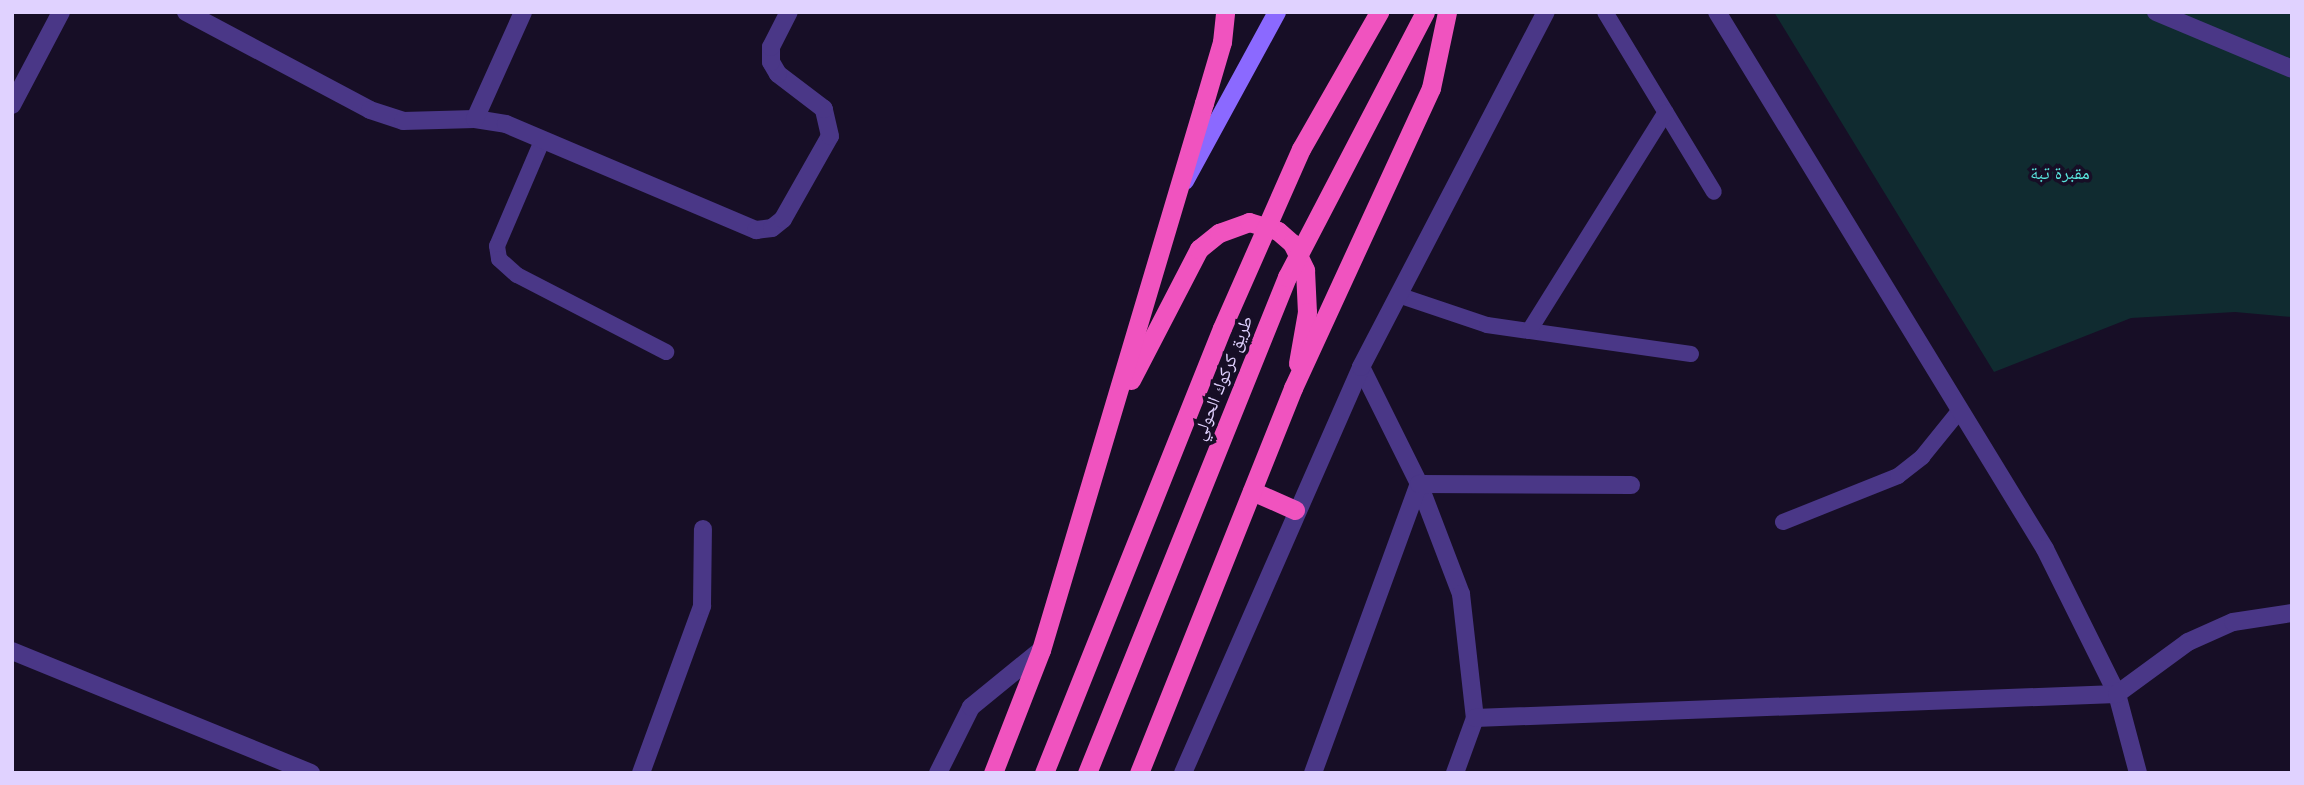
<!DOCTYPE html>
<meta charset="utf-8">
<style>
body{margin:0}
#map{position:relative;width:2304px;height:785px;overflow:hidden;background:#170e26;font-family:Arial,"Noto Naskh Arabic",sans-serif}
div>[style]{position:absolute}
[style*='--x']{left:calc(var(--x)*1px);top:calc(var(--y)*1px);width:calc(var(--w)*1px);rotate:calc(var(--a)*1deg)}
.green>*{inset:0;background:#102b30}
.service>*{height:16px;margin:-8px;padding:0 8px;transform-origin:8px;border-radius:8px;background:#4a3787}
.minor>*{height:18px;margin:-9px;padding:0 9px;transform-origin:9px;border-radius:9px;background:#4a3787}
.tertiary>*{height:18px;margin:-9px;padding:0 9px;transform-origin:9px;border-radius:9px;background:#4a3787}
.secondary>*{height:18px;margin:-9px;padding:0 9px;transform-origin:9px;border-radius:9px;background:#8b69ff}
.trunk>*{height:19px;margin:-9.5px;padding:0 9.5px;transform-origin:9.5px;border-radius:9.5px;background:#f053bf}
span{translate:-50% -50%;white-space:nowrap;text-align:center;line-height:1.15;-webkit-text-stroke:7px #170e26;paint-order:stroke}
.park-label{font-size:18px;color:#59e5dd}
.street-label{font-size:18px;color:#e0d2ff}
.frame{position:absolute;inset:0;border:14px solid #e0d2ff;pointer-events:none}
</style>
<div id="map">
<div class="green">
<i style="clip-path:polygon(1774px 12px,2292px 12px,2292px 317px,2235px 312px,2131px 318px,1994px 372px)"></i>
</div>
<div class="service">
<i style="--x:1605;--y:12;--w:210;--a:58.8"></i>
<i style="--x:542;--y:141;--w:114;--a:113.2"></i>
<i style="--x:497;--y:246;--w:13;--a:81"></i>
<i style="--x:499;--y:259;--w:24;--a:42"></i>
<i style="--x:517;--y:275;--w:168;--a:27.3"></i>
<i style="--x:1398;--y:295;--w:94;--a:18.6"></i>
<i style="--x:1487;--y:325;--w:206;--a:8.1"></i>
<i style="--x:1529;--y:331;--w:258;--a:-58"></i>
<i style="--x:1783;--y:522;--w:124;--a:-21.8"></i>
<i style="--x:1898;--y:476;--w:31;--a:-38"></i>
<i style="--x:1922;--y:457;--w:60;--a:-51"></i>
</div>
<div class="minor">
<i style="--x:186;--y:12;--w:208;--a:28"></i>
<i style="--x:370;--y:110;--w:35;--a:18"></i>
<i style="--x:403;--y:121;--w:72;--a:-1.6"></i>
<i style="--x:475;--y:119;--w:31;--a:9"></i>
<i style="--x:506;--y:124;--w:272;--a:23"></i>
<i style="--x:756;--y:230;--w:16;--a:-7"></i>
<i style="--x:772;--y:228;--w:14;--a:-39"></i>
<i style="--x:783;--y:219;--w:95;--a:-60.5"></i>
<i style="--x:830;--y:136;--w:28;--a:-103"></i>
<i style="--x:824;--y:109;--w:58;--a:-142.7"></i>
<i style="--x:778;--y:74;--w:14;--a:-120"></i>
<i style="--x:771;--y:62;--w:15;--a:-90"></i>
<i style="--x:771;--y:47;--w:39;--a:-63"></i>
<i style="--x:1717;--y:12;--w:629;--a:58.58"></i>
<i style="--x:2045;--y:549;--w:162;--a:63.6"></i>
<i style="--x:2117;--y:694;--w:82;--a:75.1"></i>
<i style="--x:2156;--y:12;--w:147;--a:22.7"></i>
<i style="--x:475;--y:119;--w:117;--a:-65.8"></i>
<i style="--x:1361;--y:367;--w:131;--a:63.6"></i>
<i style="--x:1419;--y:484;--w:118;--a:69.1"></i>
<i style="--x:1461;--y:594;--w:125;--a:83.6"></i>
<i style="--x:1475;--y:718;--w:59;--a:110"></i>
<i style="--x:12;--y:651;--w:323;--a:22.2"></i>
<i style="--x:1475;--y:718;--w:642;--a:-2.14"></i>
<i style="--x:2117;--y:694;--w:88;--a:-36.2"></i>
<i style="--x:2188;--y:642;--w:49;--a:-24"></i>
<i style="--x:2233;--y:622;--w:60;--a:-8.7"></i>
<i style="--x:641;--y:773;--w:178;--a:-69.9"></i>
<i style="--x:702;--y:606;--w:77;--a:-89.3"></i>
<i style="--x:938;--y:773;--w:74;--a:-63.4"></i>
<i style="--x:971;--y:707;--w:90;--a:-39.2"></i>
<i style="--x:1183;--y:773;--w:443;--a:-66.3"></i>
<i style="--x:1361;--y:367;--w:400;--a:-62.5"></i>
<i style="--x:1313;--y:773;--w:308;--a:-69.9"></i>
<i style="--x:1419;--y:484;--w:212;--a:0.3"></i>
</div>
<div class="tertiary">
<i style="--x:12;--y:105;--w:105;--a:-62.2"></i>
</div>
<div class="secondary">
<i style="--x:1185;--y:181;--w:192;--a:-61.4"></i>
</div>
<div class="trunk">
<i style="--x:1131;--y:380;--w:148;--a:-62.6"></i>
<i style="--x:1199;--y:249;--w:26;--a:-39"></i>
<i style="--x:1219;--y:233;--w:32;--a:-20"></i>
<i style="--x:1249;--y:222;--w:30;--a:17"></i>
<i style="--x:1278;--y:231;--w:18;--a:41"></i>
<i style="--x:1292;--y:243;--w:30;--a:64"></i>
<i style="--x:1305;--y:270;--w:42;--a:87.3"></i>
<i style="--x:1307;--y:312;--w:52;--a:100"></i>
<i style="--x:1252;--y:491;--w:47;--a:23.8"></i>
<i style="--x:993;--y:773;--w:132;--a:-68.7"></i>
<i style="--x:1041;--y:650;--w:571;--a:-73.41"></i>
<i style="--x:1204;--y:103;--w:64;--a:-73.6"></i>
<i style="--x:1222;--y:42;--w:30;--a:-84"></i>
<i style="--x:1044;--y:773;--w:479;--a:-68.2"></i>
<i style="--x:1222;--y:328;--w:196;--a:-66.2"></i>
<i style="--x:1301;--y:149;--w:158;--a:-60.3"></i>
<i style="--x:1087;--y:773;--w:535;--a:-68.04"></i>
<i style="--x:1287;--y:277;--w:299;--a:-62.5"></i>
<i style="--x:1139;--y:773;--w:415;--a:-68.2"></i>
<i style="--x:1293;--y:388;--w:330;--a:-65.3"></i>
<i style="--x:1431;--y:88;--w:78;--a:-78.1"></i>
</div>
<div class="park-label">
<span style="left:2060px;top:173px">مقبرة تبة</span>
</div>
<div class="street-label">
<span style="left:1223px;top:378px;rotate:-68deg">طريق كركوك الحولي</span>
</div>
<div class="frame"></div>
</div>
